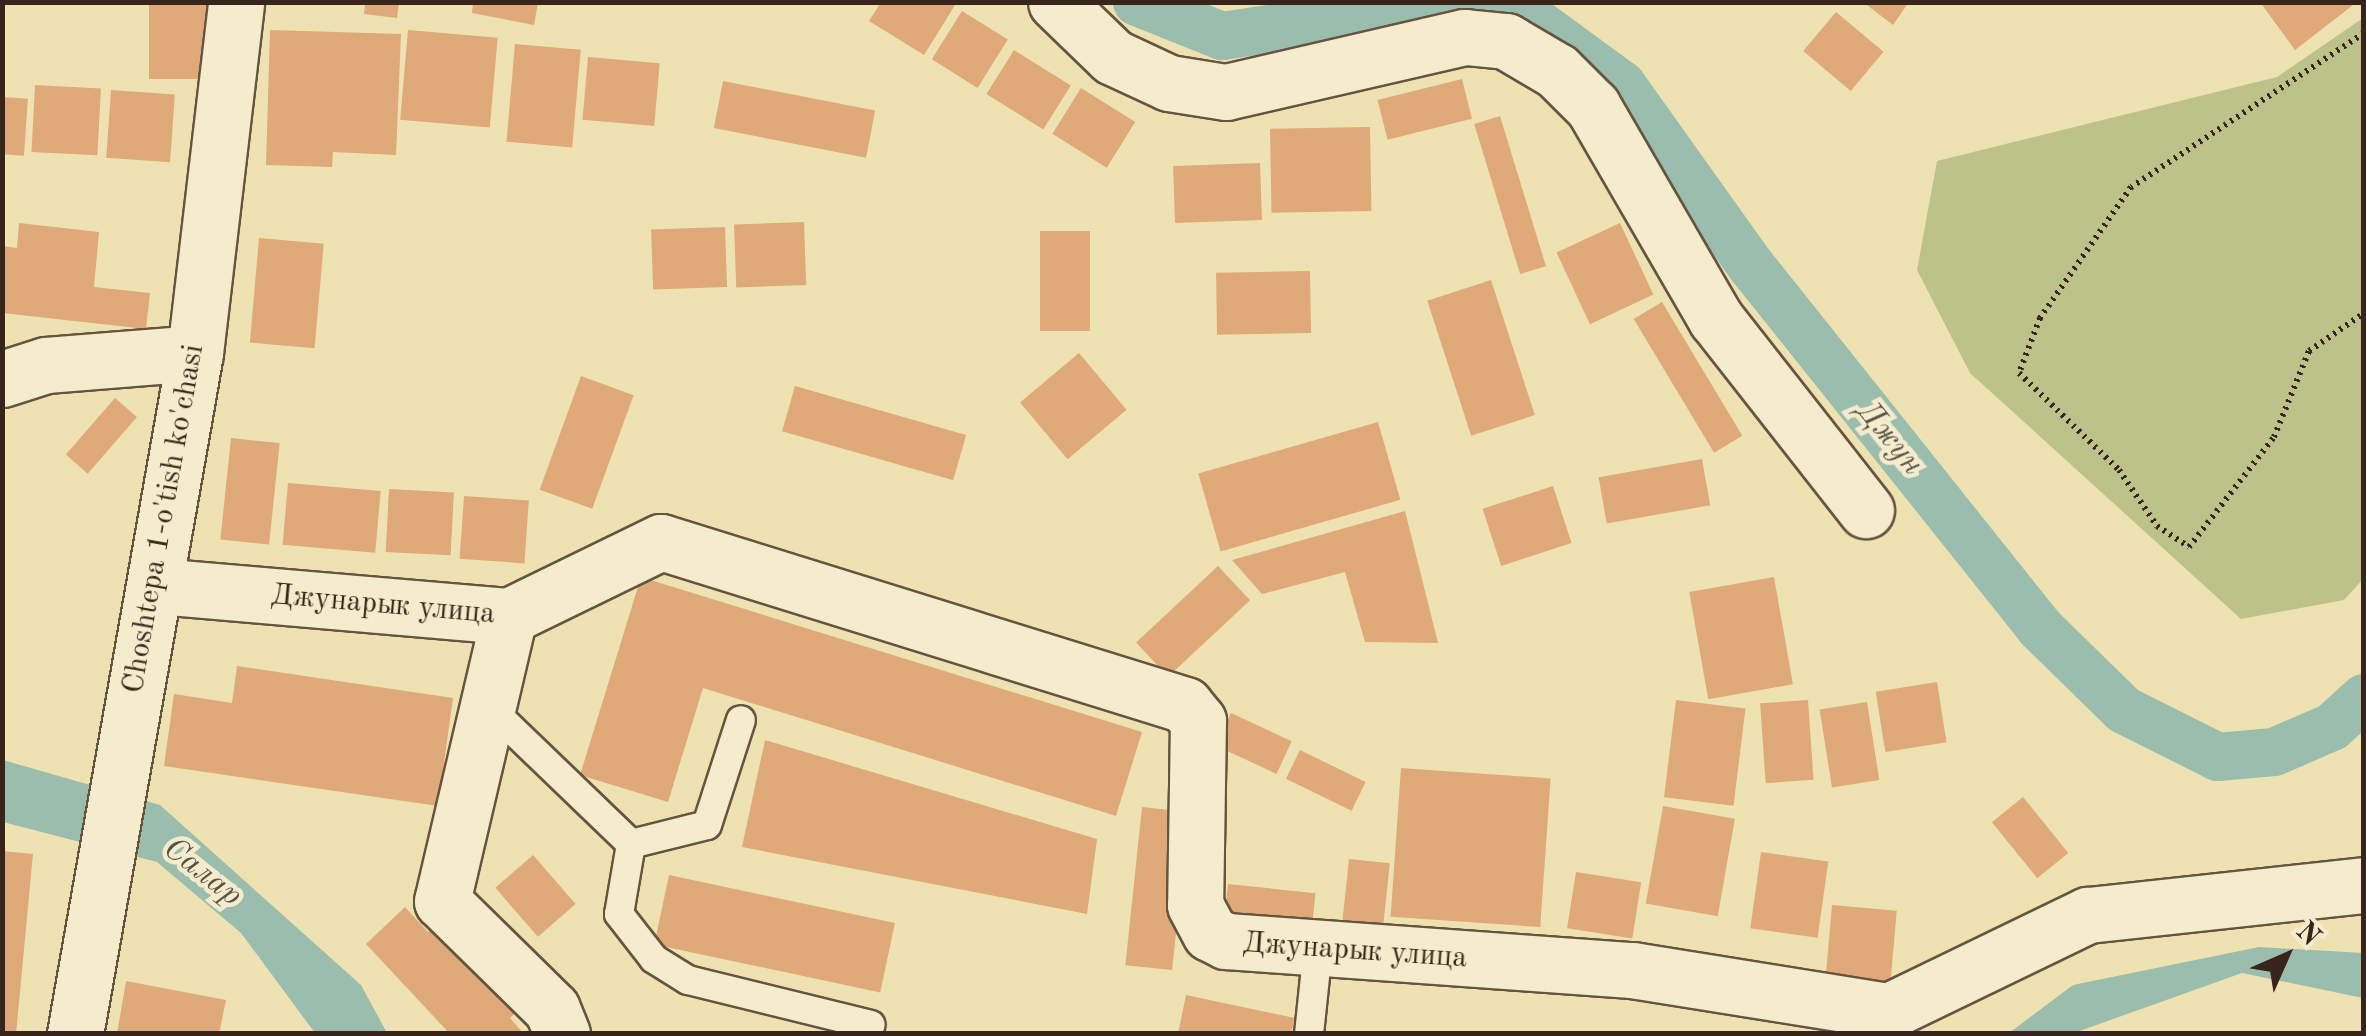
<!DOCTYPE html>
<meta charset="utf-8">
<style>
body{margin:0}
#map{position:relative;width:2366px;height:1036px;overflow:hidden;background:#efe2b2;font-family:"Old Standard TT",serif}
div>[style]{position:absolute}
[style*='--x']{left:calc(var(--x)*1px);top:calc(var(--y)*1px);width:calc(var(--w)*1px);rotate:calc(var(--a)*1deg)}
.green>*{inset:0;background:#bcc28a}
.water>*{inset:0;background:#9abdae}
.canal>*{height:48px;margin:-24px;padding:0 24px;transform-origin:24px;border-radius:24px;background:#9abdae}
.building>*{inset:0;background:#e0a979;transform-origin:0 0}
.path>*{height:6px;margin-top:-3px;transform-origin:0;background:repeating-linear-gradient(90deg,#39241b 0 2.5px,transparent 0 7.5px)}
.roads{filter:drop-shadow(2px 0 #665441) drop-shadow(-2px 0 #665441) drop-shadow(0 2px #665441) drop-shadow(0 -2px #665441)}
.lane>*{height:28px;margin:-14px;padding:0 14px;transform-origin:14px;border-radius:14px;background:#f5eccd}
.street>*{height:55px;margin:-27.5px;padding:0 27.5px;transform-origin:27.5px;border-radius:27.5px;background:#f5eccd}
.secondary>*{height:55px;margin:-27.5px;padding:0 27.5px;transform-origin:27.5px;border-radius:27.5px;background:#f5eccd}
span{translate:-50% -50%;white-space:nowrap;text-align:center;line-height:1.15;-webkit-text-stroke:9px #f5eccd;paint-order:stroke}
.street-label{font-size:30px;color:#39241b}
.water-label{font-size:32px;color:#565247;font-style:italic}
.frame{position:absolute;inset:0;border:5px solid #39241b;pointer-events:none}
.north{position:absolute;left:2236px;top:906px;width:100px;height:100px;-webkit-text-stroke:8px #f5eccd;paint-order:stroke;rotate:45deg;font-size:28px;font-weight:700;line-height:40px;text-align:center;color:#39241b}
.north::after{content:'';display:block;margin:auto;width:35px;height:45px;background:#39241b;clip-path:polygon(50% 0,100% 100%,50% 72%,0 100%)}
</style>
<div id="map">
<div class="green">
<i style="clip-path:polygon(2363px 18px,2363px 579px,2344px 600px,2241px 619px,1970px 373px,1917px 270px,1937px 161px,2277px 77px)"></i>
</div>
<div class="water">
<i style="clip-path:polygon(3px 760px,160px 805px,361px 985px,387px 1033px,315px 1033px,241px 933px,157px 862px,3px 822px)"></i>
<i style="clip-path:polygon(2259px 947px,2363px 953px,2363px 998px,2242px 973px,2074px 1033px,2009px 1033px,2073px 985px)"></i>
</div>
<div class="canal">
<i style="--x:1137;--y:2;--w:92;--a:21.8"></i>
<i style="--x:1222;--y:36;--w:230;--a:-8.5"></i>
<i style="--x:1464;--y:2;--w:62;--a:11.1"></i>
<i style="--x:1525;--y:14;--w:120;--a:36.2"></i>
<i style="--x:1622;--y:85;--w:224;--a:54.5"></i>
<i style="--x:1752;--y:267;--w:462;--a:51.4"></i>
<i style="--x:2040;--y:628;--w:117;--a:44.3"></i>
<i style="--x:2124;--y:710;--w:105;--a:26.6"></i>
<i style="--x:2218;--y:757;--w:56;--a:-5.1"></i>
<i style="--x:2274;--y:752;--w:63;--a:-23.3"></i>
<i style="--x:2332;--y:727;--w:43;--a:-42.2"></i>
</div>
<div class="building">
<i style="left:149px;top:2px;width:63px;height:77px"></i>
<i style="clip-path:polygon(473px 2px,538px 2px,534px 25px,472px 13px)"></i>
<i style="clip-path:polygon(881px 2px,957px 2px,924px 55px,869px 21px)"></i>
<i style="clip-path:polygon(1863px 2px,1909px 2px,1893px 25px)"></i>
<i style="clip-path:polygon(2260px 2px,2357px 2px,2295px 50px)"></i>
<i style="clip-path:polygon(365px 3px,399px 3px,397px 18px,364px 14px)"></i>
<i style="left:962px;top:11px;width:54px;height:57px;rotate:32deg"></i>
<i style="left:1836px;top:12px;width:62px;height:51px;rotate:40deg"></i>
<i style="clip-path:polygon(270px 30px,401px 34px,396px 155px,333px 152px,332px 167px,266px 165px)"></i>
<i style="left:408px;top:30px;width:90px;height:90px;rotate:5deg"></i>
<i style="left:515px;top:44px;width:66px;height:98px;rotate:5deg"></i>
<i style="left:1014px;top:50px;width:67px;height:52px;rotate:32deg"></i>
<i style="left:588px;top:57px;width:72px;height:63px;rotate:5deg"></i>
<i style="left:1462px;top:79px;width:41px;height:87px;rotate:76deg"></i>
<i style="left:723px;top:81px;width:155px;height:48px;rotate:11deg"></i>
<i style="left:35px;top:85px;width:66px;height:67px;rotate:3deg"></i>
<i style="left:1081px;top:88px;width:64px;height:54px;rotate:32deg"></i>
<i style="left:111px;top:90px;width:64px;height:68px;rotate:4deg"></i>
<i style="left:2px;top:97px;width:26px;height:57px;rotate:4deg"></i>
<i style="left:1500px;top:116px;width:157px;height:27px;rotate:73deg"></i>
<i style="left:1370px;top:127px;width:84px;height:100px;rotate:89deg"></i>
<i style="left:1260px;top:163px;width:57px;height:87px;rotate:88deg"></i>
<i style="left:804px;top:222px;width:63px;height:70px;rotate:88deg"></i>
<i style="clip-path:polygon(19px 223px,99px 232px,94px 287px,150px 293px,146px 329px,2px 313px,2px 246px,17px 248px)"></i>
<i style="left:1620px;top:223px;width:79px;height:70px;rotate:65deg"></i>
<i style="left:725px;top:227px;width:60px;height:74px;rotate:88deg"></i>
<i style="left:1040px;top:231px;width:50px;height:100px"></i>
<i style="left:259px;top:238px;width:65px;height:105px;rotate:5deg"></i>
<i style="left:1310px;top:271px;width:62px;height:94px;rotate:89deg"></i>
<i style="left:1491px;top:280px;width:142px;height:67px;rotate:72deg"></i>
<i style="left:1662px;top:302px;width:156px;height:33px;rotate:59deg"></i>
<i style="left:1079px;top:353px;width:74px;height:77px;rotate:50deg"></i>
<i style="left:581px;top:376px;width:56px;height:121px;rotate:20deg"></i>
<i style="left:795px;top:386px;width:178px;height:47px;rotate:16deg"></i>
<i style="left:115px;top:398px;width:29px;height:75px;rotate:41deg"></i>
<i style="left:1378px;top:422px;width:81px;height:187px;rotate:74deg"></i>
<i style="left:231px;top:438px;width:49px;height:102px;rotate:6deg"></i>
<i style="left:1702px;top:459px;width:47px;height:105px;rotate:80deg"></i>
<i style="left:288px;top:483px;width:93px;height:62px;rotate:5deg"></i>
<i style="left:1553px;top:486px;width:60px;height:74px;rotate:72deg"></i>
<i style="left:389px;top:489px;width:65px;height:63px;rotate:3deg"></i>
<i style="left:464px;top:496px;width:65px;height:63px;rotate:4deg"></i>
<i style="clip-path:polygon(1405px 511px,1438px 643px,1365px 642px,1345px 572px,1262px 594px,1232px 560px)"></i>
<i style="left:1218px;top:566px;width:47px;height:112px;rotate:47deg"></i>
<i style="clip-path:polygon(641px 577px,1142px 732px,1116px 816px,703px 688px,668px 802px,580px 775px)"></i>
<i style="left:1774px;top:577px;width:109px;height:86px;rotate:80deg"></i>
<i style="clip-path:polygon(237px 666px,453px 698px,438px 806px,164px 766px,174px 694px,232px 703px)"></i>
<i style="left:1937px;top:682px;width:61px;height:62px;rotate:81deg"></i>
<i style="left:1676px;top:700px;width:70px;height:98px;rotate:7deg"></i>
<i style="left:1808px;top:700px;width:80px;height:48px;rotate:86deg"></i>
<i style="left:1867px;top:702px;width:79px;height:48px;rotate:81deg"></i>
<i style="left:1231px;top:713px;width:67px;height:36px;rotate:25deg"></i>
<i style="clip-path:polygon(765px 740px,1097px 839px,1087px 914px,742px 847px)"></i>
<i style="left:1300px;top:750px;width:73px;height:32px;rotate:26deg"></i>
<i style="left:1401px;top:768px;width:150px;height:149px;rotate:4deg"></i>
<i style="left:2023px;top:797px;width:72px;height:40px;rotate:51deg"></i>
<i style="left:1663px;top:806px;width:73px;height:99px;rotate:10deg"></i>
<i style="left:1142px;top:807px;width:47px;height:159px;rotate:6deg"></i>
<i style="clip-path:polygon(2px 851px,33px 854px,16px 1034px,2px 1034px)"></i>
<i style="left:1761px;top:852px;width:68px;height:77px;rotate:8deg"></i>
<i style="left:533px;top:855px;width:65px;height:50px;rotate:49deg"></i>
<i style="left:1349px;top:859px;width:41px;height:61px;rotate:6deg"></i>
<i style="left:1576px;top:872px;width:66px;height:57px;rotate:9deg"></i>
<i style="left:669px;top:875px;width:231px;height:71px;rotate:12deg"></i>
<i style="left:1228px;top:884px;width:88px;height:29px;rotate:6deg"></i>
<i style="left:1832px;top:905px;width:65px;height:73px;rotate:5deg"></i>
<i style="clip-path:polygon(405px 907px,428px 932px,445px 916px,526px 1003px,510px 1018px,524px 1034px,450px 1034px,366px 944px)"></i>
<i style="clip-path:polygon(126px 981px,226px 1000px,219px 1034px,117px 1034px)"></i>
<i style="clip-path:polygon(1186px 995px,1295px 1018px,1291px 1034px,1178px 1034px)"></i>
</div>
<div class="path">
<i style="--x:2364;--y:33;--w:279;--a:146.5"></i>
<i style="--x:2131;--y:187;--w:160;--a:124.8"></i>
<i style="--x:2040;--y:318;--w:59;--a:110.9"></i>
<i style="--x:2019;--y:373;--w:139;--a:44.1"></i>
<i style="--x:2119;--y:470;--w:68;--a:55.8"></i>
<i style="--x:2157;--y:526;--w:38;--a:33"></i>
<i style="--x:2189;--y:547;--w:139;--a:-52.3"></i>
<i style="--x:2274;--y:437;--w:93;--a:-67.9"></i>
<i style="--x:2309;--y:351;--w:67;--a:-34.6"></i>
</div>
<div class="roads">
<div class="lane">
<i style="--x:494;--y:712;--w:190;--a:43.9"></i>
<i style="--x:631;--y:844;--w:71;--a:99.7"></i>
<i style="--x:619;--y:914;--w:57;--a:52.1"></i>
<i style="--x:654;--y:959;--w:40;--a:32"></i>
<i style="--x:688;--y:980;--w:188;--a:13.8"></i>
<i style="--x:631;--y:844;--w:78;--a:-14"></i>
<i style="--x:707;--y:825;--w:110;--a:-72.1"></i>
<i style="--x:1309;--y:1034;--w:85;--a:-84"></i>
</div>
<div class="street">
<i style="--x:1056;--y:2;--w:79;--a:44"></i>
<i style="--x:1113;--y:57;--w:62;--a:24.9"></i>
<i style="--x:1169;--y:83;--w:58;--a:9"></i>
<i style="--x:1226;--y:92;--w:245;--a:-13"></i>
<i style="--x:1465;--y:37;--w:41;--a:5.6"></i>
<i style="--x:1506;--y:41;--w:59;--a:30.5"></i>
<i style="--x:1557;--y:71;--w:51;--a:45"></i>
<i style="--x:1593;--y:107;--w:245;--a:59.9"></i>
<i style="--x:1716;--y:319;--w:243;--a:51.9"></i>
<i style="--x:2;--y:379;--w:46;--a:-17.7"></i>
<i style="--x:46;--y:365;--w:149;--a:-4.6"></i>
<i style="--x:157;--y:586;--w:353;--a:4.9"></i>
<i style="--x:509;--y:616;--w:169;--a:-26"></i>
<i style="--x:661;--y:542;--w:549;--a:17.28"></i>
<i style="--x:1185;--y:705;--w:21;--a:51"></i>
<i style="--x:1198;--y:721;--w:184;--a:90.9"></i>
<i style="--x:1195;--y:905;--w:32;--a:62"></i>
<i style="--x:1210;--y:933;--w:18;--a:27"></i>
<i style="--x:1226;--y:941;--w:407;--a:4.1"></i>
<i style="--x:1632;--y:970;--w:260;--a:9.1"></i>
<i style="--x:1889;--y:1011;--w:221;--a:-25.8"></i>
<i style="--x:2088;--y:915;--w:278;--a:-6.2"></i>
<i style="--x:509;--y:616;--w:293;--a:103.2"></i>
<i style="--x:442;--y:901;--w:154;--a:44.5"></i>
<i style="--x:552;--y:1009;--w:27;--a:68"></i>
</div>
<div class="secondary">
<i style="--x:75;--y:1034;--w:691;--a:-80.01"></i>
<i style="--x:195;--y:353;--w:353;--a:-83.3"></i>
</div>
</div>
<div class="street-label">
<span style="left:164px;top:519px;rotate:-80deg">Choshtepa 1-o'tish ko'chasi</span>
<span style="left:383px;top:605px;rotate:5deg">Джунарык улица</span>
<span style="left:1355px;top:951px;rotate:4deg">Джунарык улица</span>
</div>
<div class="water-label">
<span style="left:1889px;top:439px;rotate:51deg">Джун</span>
<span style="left:202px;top:873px;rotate:38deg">Салар</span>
</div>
<div class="frame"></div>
<div class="north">N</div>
</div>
